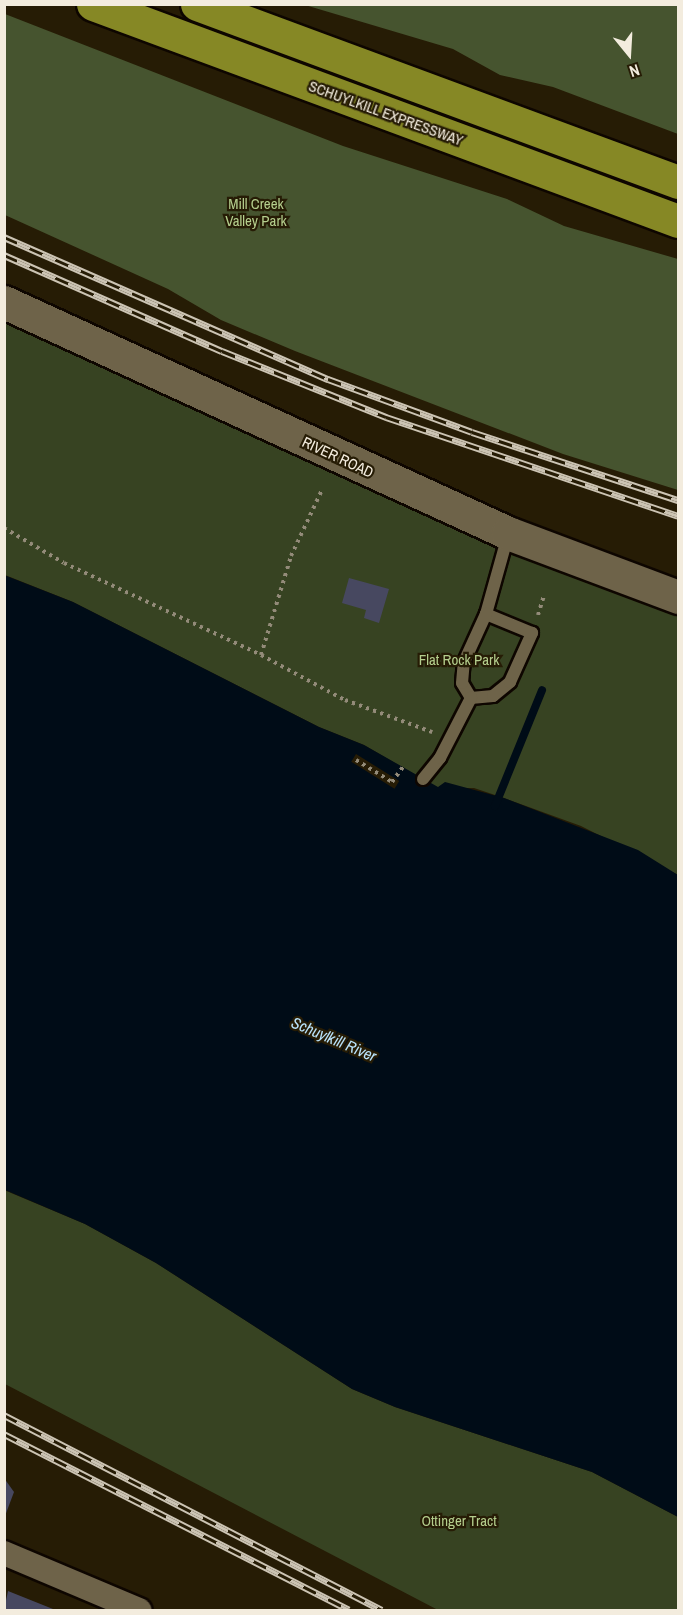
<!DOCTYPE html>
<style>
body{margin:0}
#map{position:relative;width:683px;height:1615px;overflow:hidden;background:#261c05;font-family:"Archivo Narrow",sans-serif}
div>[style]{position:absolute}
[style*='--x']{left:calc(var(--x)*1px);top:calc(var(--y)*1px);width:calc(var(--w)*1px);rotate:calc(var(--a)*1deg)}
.green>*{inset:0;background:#374322}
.forest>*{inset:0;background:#46542f}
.water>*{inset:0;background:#000c17}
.pier>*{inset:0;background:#261c05;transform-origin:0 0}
.stream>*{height:8px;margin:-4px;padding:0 4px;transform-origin:4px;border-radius:4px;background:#000c17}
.building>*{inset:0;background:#474860}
.path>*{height:4px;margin-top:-2px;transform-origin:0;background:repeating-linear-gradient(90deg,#938b79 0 3px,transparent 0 7.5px)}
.roads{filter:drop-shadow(2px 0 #0e0600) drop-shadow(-2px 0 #0e0600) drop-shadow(0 2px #0e0600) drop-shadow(0 -2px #0e0600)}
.lane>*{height:12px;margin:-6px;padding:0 6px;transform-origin:6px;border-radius:6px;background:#6e6349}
.street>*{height:24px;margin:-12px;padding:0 12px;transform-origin:12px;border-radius:12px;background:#6e6349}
.secondary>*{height:33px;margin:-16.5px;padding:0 16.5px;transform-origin:16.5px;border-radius:16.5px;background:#6e6349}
.highway>*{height:33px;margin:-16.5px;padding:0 16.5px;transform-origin:16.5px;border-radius:16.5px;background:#868825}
.rail>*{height:7px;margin-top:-3.5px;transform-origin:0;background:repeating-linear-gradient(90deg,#261c05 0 14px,#ccc4b4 0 28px);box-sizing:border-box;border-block:2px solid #ccc4b4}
span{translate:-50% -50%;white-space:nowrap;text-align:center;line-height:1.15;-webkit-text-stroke:4.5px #261c05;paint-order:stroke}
.street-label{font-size:15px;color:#f3ecde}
.park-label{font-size:15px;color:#b4ce8d}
.water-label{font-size:16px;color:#bae4fc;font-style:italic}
.frame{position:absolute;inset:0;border:6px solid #f3ecde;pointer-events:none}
.north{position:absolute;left:599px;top:24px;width:60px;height:60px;-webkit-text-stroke:4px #261c05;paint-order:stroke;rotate:162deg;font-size:16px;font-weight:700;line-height:24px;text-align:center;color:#f3ecde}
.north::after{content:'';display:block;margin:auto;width:21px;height:27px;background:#f3ecde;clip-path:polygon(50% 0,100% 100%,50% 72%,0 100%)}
</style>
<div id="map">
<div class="green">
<i style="clip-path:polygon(4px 317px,446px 525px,678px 612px,678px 875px,581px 826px,504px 798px,474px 788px,438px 788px,364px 745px,319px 727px,73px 602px,5px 575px)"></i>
<i style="clip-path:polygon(4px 1190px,85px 1224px,156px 1263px,352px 1389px,395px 1407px,592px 1472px,678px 1517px,678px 1610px,438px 1610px,5px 1384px)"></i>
</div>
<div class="forest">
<i style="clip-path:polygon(305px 5px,678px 5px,678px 134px,553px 87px,500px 75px,453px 49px)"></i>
<i style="clip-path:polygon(5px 14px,343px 146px,507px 199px,564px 226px,678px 259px,678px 490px,563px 454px,295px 351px,221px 320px,168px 289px,5px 215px)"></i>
</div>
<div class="water">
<i style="clip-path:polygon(4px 575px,73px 602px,319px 727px,364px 745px,438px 787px,445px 782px,504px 798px,638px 850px,678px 875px,678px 1517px,592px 1472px,395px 1407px,352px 1389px,156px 1263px,85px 1224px,5px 1190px)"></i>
</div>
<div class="pier">
<i style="left:356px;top:754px;width:51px;height:9px;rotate:32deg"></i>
</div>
<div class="stream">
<i style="--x:495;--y:806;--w:125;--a:-67.9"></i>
</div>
<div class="building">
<i style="clip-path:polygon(349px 578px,389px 589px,379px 623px,364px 618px,366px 610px,342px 603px)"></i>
<i style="clip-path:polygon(4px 1478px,14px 1492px,5px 1516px,4px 1516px)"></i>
<i style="clip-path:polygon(8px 1591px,53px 1609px,52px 1610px,4px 1610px)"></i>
</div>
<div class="path">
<i style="--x:4;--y:528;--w:69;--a:30.3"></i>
<i style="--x:64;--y:563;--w:217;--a:25"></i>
<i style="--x:261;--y:655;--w:95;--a:28.2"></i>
<i style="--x:345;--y:700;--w:93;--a:20.2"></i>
<i style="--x:538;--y:615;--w:21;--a:-73"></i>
<i style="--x:261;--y:655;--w:103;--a:-73.1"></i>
<i style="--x:291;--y:556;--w:71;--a:-64.9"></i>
<i style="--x:356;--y:760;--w:42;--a:31.4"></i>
<i style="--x:392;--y:782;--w:22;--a:-54"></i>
</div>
<div class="roads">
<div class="lane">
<i style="--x:471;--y:698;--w:22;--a:-5"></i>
<i style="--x:493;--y:696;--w:22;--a:-39"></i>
<i style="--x:510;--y:682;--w:54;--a:-65.8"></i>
<i style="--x:532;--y:633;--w:50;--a:-157.6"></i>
<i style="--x:486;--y:614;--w:82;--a:-74.4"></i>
<i style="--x:471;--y:698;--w:17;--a:-121"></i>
<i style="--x:462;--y:683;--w:21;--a:-85"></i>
<i style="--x:464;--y:662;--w:53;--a:-65.4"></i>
<i style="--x:423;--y:779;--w:27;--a:-51"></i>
<i style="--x:440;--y:758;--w:68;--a:-62.7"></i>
</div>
<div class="street">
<i style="--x:4;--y:1553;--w:147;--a:22.9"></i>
</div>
<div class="secondary">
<i style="--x:4;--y:302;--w:554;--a:24.62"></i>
<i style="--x:508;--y:533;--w:182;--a:20.6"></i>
</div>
<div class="highway">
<i style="--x:93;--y:4;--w:624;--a:20.35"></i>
<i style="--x:197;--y:4;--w:513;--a:20.31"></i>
</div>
</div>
<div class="rail">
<i style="--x:4;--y:237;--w:354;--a:23.7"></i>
<i style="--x:328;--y:379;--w:153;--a:20.2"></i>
<i style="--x:472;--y:432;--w:217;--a:18.3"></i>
<i style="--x:4;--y:255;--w:238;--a:23.8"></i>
<i style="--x:222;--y:351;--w:177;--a:21.9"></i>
<i style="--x:386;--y:417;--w:308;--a:18.7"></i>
<i style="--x:4;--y:1415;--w:425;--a:27.3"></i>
<i style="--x:4;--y:1434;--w:387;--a:27"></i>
</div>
<div class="street-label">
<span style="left:386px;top:113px;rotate:20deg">SCHUYLKILL EXPRESSWAY</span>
<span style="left:338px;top:457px;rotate:25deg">RIVER ROAD</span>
</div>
<div class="park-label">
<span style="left:256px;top:212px">Mill Creek<br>Valley Park</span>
<span style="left:459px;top:660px">Flat Rock Park</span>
<span style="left:459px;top:1521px">Ottinger Tract</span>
</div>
<div class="water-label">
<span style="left:334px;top:1039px;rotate:23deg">Schuylkill River</span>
</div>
<div class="frame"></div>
<div class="north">N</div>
</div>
